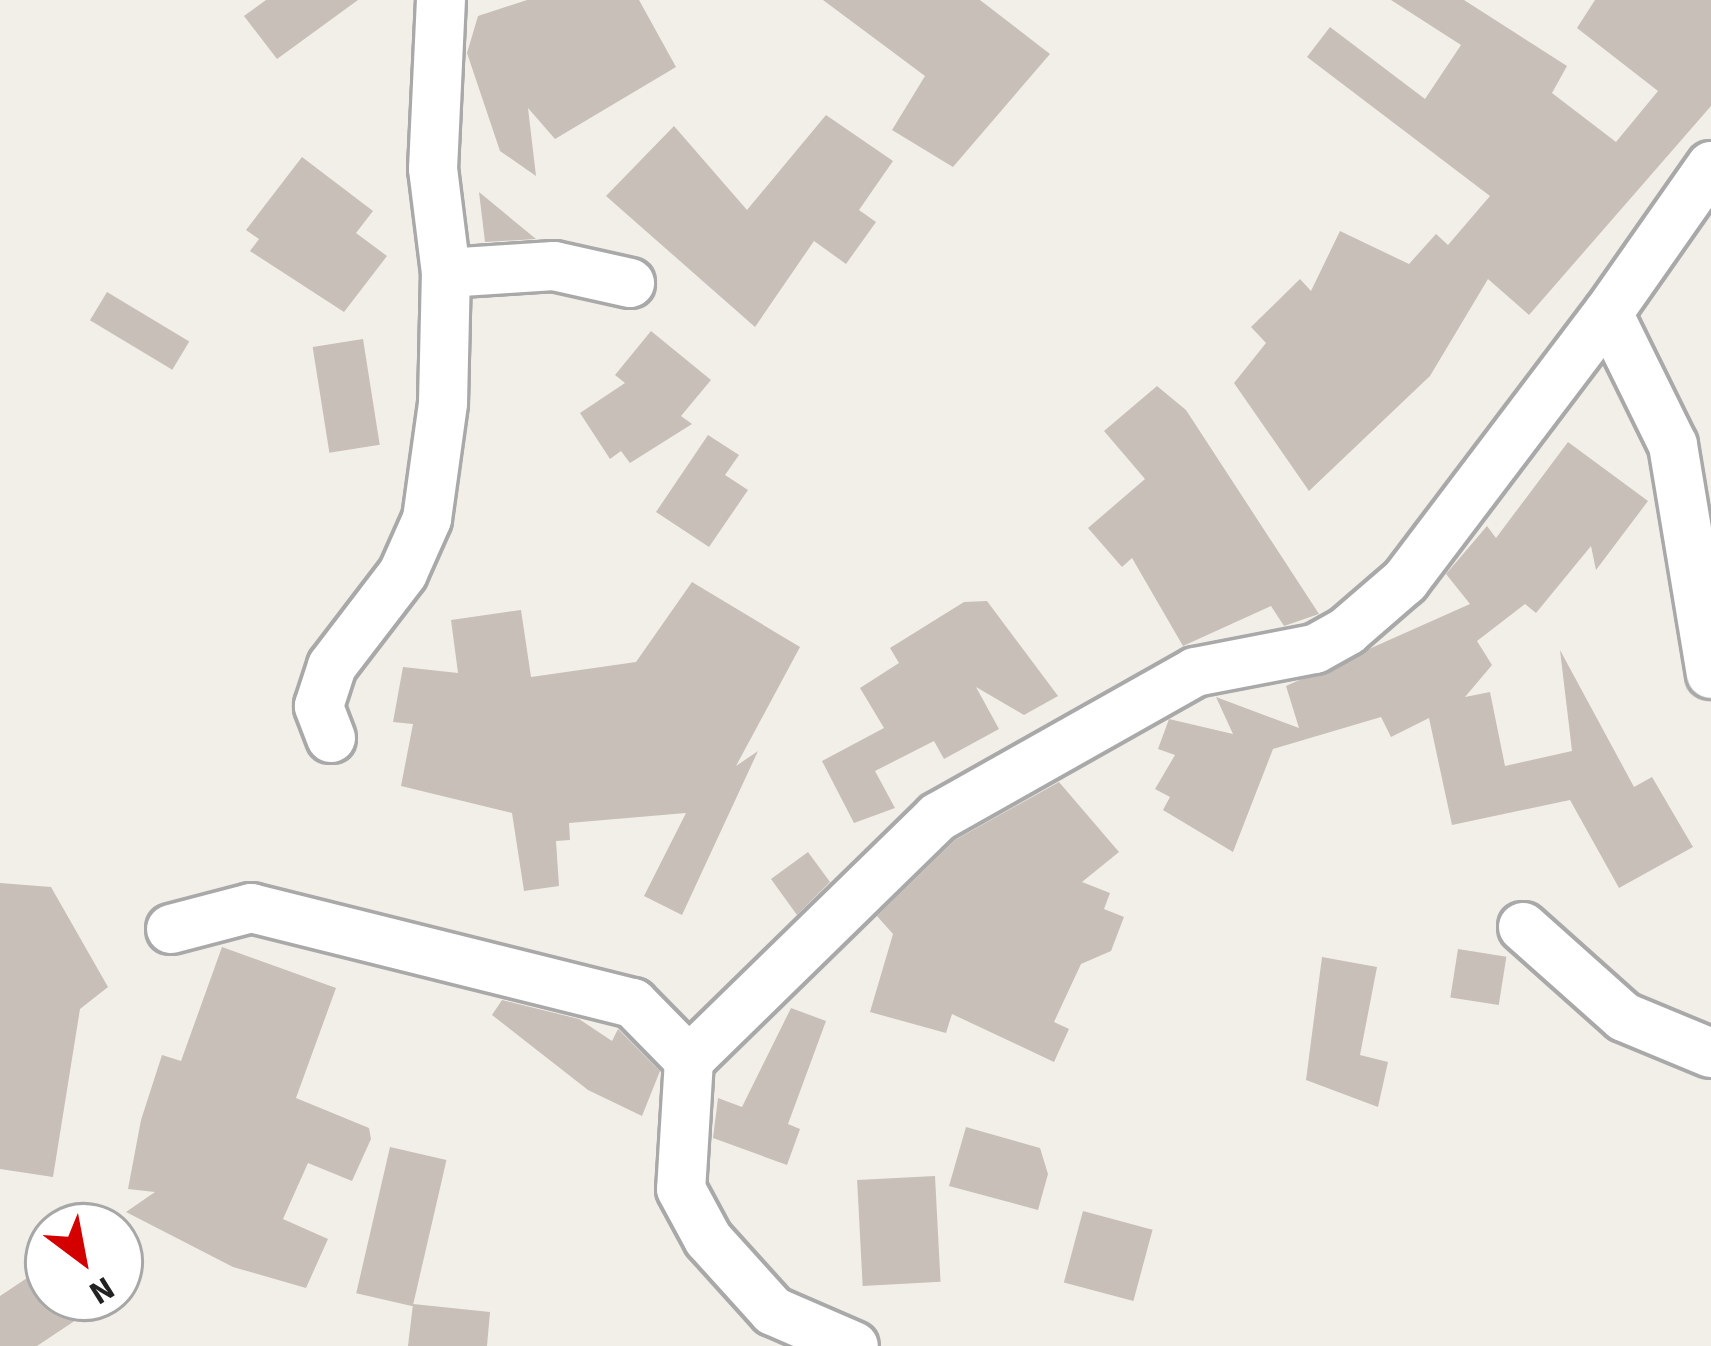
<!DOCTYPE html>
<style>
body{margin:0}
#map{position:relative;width:1711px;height:1346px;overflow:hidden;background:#f2efe9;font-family:"Source Sans 3",sans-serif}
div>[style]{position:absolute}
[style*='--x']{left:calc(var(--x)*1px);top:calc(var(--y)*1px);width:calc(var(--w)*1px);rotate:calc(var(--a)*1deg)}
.building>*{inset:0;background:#c7bfb8;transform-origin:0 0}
.roads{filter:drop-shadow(3px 0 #a9a9a9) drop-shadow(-3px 0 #a9a9a9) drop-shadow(0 3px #a9a9a9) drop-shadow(0 -3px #a9a9a9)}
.minor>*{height:48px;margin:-24px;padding:0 24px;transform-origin:24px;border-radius:24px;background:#fff}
span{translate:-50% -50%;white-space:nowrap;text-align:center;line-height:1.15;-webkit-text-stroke:9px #fff;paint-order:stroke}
.north{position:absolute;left:24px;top:1202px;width:120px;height:120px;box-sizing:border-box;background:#fff;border:3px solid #a7a7a7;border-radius:50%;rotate:148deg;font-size:33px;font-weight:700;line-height:48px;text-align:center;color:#222}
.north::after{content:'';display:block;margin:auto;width:42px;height:54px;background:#d40000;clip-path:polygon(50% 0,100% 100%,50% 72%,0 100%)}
</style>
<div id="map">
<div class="building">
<i style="clip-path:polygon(266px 0,358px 0,277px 59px,244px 16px)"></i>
<i style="clip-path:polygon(527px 0,639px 0,676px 67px,555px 139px,528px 108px,536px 176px,500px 151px,467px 53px,478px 16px)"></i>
<i style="clip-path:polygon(823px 0,980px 0,1050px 54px,953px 167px,892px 130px,925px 76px)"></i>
<i style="clip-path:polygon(1391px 0,1464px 0,1567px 66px,1552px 93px,1616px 142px,1658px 91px,1577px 28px,1595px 0,1711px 0,1711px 106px,1529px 315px,1488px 279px,1430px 376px,1309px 491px,1234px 383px,1266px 343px,1251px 327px,1300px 279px,1311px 291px,1340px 231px,1409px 264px,1436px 234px,1448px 245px,1490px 196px,1307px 57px,1330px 27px,1425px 99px,1461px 45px)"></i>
<i style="clip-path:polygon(826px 115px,893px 161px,859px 210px,876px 222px,846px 264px,814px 241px,755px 327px,606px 196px,674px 126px,747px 210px)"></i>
<i style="clip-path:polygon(302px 157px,373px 211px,356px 233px,387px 256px,344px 312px,250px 251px,259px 239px,246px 230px)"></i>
<i style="clip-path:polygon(479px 192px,536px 239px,485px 242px)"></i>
<i style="left:107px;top:292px;width:96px;height:33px;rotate:31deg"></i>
<i style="clip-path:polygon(651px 331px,711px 380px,681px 416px,692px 424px,630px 463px,621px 451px,610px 459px,580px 413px,625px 383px,615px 375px)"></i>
<i style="left:363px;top:339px;width:107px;height:51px;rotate:81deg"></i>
<i style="clip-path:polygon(1157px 386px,1186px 410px,1319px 614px,1284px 626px,1271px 606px,1183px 646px,1132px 558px,1122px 567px,1088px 528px,1145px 479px,1104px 431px)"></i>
<i style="clip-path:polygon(708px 435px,739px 455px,725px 475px,748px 490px,709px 547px,656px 512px)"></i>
<i style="clip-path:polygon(1568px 442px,1648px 501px,1596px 570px,1591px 546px,1536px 613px,1525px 604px,1477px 641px,1492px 665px,1465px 697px,1490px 692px,1505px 766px,1572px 751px,1560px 650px,1634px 787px,1652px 777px,1693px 847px,1619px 888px,1570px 800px,1452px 825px,1429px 718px,1391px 737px,1381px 717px,1273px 749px,1233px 852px,1163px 810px,1170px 797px,1155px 789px,1175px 755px,1158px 749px,1169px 719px,1233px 734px,1216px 697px,1299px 728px,1286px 686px,1470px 604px,1446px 574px,1487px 526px,1496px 538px)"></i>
<i style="clip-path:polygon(692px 582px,800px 647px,736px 766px,758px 751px,682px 915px,644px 896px,686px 813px,569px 823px,570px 840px,556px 841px,559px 886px,524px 891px,512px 813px,401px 786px,413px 724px,393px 722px,403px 667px,458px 673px,451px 620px,521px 610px,531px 677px,636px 662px)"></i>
<i style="clip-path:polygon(987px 601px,1058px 696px,1024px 715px,976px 687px,999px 729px,944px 759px,934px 741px,875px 771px,895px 808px,854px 823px,822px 761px,884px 728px,860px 688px,899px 663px,890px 648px,964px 602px)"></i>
<i style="clip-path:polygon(1059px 782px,1119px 852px,1082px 882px,1110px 893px,1104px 909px,1124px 917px,1111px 951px,1081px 964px,1054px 1022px,1069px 1029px,1054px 1062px,952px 1014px,946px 1033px,870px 1012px,893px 934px,877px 916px,955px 840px)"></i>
<i style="clip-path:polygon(808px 852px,830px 882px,797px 915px,771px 879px)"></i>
<i style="clip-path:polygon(0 883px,51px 887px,108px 987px,80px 1009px,53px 1177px,0 1169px)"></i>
<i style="clip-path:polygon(222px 947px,336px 988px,296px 1098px,369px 1128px,371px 1139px,352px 1181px,308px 1163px,283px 1219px,328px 1239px,306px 1288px,233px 1267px,126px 1212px,155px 1192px,128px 1189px,141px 1120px,162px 1055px,181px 1061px)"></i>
<i style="left:1458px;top:949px;width:49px;height:49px;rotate:9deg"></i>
<i style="clip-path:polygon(1322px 957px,1377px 967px,1360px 1055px,1388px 1062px,1378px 1107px,1306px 1080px)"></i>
<i style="clip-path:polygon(502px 1000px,579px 1019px,612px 1041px,618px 1029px,660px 1071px,642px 1116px,588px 1090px,492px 1015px)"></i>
<i style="clip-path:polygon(791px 1008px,826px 1021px,788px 1124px,800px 1129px,787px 1165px,713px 1138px,718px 1098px,742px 1107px)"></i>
<i style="clip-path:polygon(966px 1127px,1040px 1148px,1048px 1174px,1038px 1210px,949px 1186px)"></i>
<i style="left:390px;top:1147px;width:58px;height:150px;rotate:13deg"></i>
<i style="left:935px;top:1176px;width:106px;height:78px;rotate:87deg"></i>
<i style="left:1083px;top:1211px;width:72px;height:74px;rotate:15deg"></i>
<i style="clip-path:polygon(48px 1264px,48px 1298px,109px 1298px,37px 1346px,0 1346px,0 1296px)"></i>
<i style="clip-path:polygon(413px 1304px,490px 1312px,487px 1346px,408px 1346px)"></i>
</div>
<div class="roads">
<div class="minor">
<i style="--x:1711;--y:166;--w:179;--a:125"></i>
<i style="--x:1608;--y:313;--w:147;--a:63.8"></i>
<i style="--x:1673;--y:445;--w:232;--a:80.6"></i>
<i style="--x:446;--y:273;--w:108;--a:-3.7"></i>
<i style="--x:554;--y:266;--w:78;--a:12.6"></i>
<i style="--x:331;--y:738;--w:34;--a:-111"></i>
<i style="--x:319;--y:706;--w:42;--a:-72"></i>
<i style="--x:332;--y:666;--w:117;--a:-52.6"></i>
<i style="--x:403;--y:573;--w:59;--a:-66"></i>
<i style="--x:427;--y:519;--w:117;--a:-82.1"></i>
<i style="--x:443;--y:403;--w:130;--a:-88.7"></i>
<i style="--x:446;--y:273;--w:105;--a:-97.1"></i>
<i style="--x:433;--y:169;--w:169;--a:-87.3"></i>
<i style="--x:1523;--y:927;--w:135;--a:41.7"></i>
<i style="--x:1624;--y:1017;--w:94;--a:22.5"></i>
<i style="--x:171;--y:929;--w:83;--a:-14.7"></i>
<i style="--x:251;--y:908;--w:394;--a:14"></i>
<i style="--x:633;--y:1003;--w:80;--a:45.5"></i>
<i style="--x:689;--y:1060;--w:129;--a:93.5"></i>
<i style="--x:681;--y:1189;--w:57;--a:61.6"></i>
<i style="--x:708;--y:1239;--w:97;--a:47.9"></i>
<i style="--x:773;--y:1311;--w:88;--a:23.4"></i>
<i style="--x:689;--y:1060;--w:348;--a:-44.3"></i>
<i style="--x:938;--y:817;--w:295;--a:-29.4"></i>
<i style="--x:1195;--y:672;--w:122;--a:-10.9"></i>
<i style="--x:1315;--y:649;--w:37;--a:-29"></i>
<i style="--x:1347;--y:631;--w:77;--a:-40.8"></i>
<i style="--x:1405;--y:581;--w:336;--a:-52.9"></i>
</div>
</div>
<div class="north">N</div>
</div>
